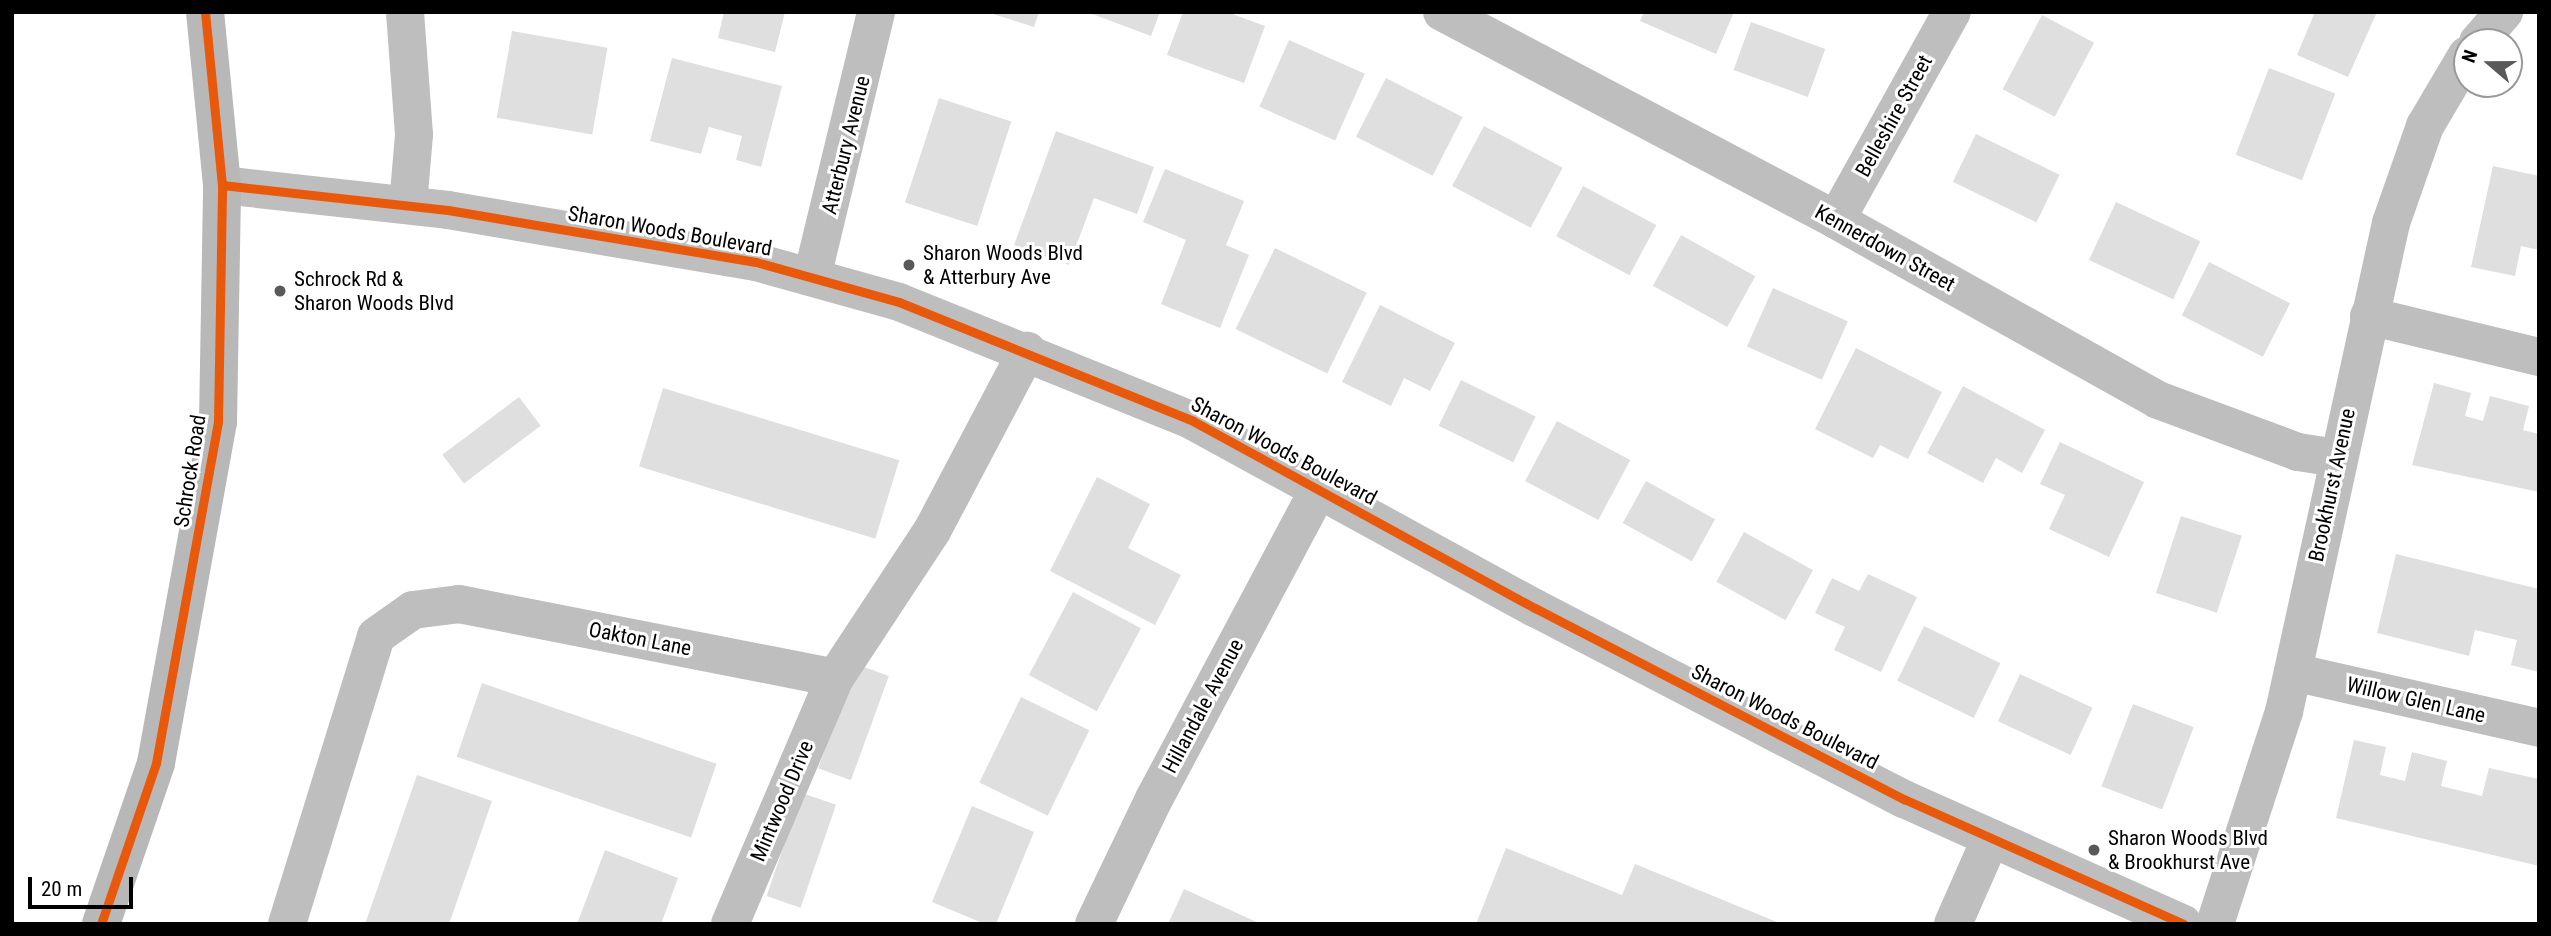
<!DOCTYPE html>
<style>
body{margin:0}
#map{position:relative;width:2551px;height:936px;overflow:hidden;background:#fff;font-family:"Roboto Condensed",sans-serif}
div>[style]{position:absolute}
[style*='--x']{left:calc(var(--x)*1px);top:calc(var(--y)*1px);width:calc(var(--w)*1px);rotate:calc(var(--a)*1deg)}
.building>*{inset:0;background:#dfdfdf;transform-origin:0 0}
.minor>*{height:38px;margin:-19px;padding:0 19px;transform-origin:19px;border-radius:19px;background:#bebebe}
.tertiary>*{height:38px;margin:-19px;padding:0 19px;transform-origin:19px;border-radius:19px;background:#bebebe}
.secondary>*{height:38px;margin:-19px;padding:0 19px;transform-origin:19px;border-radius:19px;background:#b8b8b8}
.cycleway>*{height:9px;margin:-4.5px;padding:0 4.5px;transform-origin:4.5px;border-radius:4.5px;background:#e8590c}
.dots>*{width:19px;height:19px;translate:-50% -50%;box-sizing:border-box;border:4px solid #fff;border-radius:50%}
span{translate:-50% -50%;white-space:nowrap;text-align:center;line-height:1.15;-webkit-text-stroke:6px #fff;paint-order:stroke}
.street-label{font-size:21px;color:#000}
.poi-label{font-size:21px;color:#000}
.left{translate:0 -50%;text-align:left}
.frame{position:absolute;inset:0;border:14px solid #000;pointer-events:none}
.north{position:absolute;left:2453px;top:28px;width:70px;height:70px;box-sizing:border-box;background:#fff;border:2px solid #999;border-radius:50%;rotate:290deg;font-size:19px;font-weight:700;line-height:28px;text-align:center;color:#000}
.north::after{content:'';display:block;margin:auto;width:24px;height:32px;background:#595959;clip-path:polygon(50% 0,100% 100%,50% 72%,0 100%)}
.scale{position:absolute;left:28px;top:877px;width:105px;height:32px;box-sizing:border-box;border:4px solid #000;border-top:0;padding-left:9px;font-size:21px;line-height:24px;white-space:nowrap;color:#000;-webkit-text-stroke:5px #fff;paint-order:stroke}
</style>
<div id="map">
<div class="building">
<i style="clip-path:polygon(724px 12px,785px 12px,775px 52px,718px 38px)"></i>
<i style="clip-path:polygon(987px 12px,1039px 12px,1034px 27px)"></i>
<i style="clip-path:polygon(1087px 12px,1160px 12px,1151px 36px)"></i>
<i style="clip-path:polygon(1183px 12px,1227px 12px,1265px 26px,1244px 83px,1167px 55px)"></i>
<i style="clip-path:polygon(1644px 12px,1734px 12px,1716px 54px,1640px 21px)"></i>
<i style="clip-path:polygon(2315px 12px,2377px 12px,2348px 77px,2297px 55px)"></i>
<i style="left:2042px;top:15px;width:59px;height:84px;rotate:28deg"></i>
<i style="left:1751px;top:22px;width:79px;height:51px;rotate:20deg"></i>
<i style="left:512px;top:31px;width:97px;height:88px;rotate:10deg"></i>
<i style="left:1289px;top:40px;width:83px;height:73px;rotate:24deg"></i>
<i style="clip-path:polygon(672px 58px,782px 86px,761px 167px,736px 160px,742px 136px,709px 127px,701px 154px,650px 141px)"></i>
<i style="left:2269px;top:68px;width:71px;height:93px;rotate:21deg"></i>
<i style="left:1386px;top:78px;width:86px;height:66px;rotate:27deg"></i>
<i style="left:939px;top:98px;width:76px;height:110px;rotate:18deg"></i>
<i style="left:1484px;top:126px;width:89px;height:68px;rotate:28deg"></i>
<i style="clip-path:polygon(1056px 131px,1154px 167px,1137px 214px,1094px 198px,1069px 265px,1014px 245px)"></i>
<i style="left:1976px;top:134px;width:93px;height:53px;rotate:26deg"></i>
<i style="clip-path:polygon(2493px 166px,2539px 176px,2539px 250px,2521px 246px,2515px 276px,2471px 267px)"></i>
<i style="clip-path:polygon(1165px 169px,1244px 201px,1226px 245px,1249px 255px,1220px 328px,1161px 304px,1186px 240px,1143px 222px)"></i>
<i style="left:1583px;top:186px;width:83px;height:57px;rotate:28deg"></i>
<i style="left:2116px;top:202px;width:93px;height:64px;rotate:25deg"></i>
<i style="left:1681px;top:235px;width:85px;height:58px;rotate:29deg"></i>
<i style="left:1275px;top:248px;width:102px;height:90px;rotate:26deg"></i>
<i style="left:2209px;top:262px;width:91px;height:60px;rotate:27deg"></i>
<i style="left:1773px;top:288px;width:82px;height:64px;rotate:24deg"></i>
<i style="clip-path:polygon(1380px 305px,1455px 343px,1430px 391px,1404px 378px,1391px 406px,1342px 382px)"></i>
<i style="clip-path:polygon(1856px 348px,1942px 392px,1908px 459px,1880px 445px,1873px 458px,1815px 429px)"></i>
<i style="left:1461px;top:380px;width:83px;height:51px;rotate:26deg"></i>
<i style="clip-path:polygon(2434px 383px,2471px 393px,2465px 416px,2483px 421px,2490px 396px,2529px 406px,2523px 430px,2539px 434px,2539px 492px,2412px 465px)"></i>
<i style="clip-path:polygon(1963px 386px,2045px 430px,2022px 473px,1996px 458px,1983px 483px,1927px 453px)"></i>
<i style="left:663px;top:388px;width:247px;height:82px;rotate:17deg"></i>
<i style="left:519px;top:397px;width:36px;height:96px;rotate:53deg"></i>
<i style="left:1557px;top:421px;width:83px;height:68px;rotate:28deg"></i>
<i style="clip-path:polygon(2060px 442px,2144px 482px,2109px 557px,2049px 529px,2065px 495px,2040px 484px)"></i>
<i style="clip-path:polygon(1097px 477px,1150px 504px,1128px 548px,1181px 575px,1155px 625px,1050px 571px)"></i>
<i style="left:1646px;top:481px;width:79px;height:48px;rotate:29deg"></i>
<i style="left:2181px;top:516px;width:64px;height:81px;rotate:18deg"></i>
<i style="left:1744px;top:532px;width:79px;height:57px;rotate:29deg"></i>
<i style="clip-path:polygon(2396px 554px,2539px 589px,2539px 672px,2511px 665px,2517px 640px,2475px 630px,2469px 656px,2377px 633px)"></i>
<i style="clip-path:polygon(1868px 574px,1917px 597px,1881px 672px,1834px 650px,1845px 627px,1815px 613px,1832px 578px,1859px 591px)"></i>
<i style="left:1073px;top:592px;width:77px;height:94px;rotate:28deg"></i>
<i style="left:1924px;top:626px;width:85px;height:61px;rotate:26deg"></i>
<i style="left:856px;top:664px;width:35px;height:111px;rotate:20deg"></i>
<i style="left:2020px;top:674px;width:80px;height:52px;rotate:25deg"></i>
<i style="left:482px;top:683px;width:248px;height:78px;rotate:19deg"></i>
<i style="left:1021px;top:697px;width:76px;height:95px;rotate:26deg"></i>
<i style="left:2133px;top:704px;width:65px;height:88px;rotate:21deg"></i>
<i style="clip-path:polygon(2354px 740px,2386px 747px,2380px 775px,2405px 781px,2412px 752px,2447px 761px,2441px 786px,2482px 796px,2489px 768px,2539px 779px,2539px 866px,2336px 818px)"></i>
<i style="clip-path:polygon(417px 775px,492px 801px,449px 924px,365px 924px)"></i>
<i style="left:802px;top:793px;width:36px;height:109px;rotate:19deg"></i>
<i style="clip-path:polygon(972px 806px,1034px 832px,996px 924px,985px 924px,932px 902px)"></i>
<i style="clip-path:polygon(1506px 848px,1622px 895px,1635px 864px,1782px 924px,1476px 924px)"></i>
<i style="clip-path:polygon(605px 850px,678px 878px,661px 924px,577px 924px)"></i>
<i style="clip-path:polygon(1184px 889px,1261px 924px,1168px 924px)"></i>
</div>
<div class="minor">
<i style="--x:405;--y:12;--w:123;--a:85.8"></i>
<i style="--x:414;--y:135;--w:70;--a:94.9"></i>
<i style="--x:1442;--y:12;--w:446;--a:27.8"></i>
<i style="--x:1836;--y:220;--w:369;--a:29.2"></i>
<i style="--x:2158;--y:400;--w:149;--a:20.4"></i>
<i style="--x:2298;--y:452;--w:39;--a:9"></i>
<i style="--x:2478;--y:42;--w:40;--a:-49"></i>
<i style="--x:1836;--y:220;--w:238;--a:-60.9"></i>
<i style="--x:812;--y:277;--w:273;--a:-76.4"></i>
<i style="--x:2369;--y:316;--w:175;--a:13.6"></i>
<i style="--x:2293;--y:672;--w:252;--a:12.8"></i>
<i style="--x:287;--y:924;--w:301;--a:-72.8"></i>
<i style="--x:376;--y:636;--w:45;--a:-35.1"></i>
<i style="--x:413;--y:610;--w:46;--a:-7.4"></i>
<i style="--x:459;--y:604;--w:383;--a:11.1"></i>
<i style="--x:730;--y:924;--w:267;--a:-66.9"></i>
<i style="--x:835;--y:678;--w:176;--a:-56.6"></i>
<i style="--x:932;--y:531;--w:204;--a:-62.2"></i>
<i style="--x:1094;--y:924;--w:139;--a:-64.4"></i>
<i style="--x:1154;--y:799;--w:349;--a:-62"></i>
<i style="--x:1953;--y:924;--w:94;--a:-66.2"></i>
<i style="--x:2215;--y:924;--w:223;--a:-72"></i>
<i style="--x:2284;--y:712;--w:501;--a:-77.66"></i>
<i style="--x:2391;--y:223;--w:103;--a:-70.7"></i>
<i style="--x:2425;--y:126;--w:82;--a:-59.4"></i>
</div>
<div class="tertiary">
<i style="--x:222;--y:185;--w:227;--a:6.3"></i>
<i style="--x:448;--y:210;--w:312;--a:9.6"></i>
<i style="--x:756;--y:262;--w:148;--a:15.6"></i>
<i style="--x:899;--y:302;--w:317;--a:22"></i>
<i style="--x:1193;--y:421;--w:390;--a:28.7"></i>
<i style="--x:1535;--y:608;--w:416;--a:27.4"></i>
<i style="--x:1904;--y:799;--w:306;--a:24.1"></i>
</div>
<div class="secondary">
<i style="--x:101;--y:924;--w:170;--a:-71.1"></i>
<i style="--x:156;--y:763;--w:347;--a:-79.7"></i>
<i style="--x:218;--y:422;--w:237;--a:-89"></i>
<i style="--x:222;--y:185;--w:174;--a:-95.6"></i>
</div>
<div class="cycleway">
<i style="--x:222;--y:185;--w:227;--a:6.3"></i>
<i style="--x:448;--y:210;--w:312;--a:9.6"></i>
<i style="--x:756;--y:262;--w:148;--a:15.6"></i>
<i style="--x:899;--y:302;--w:317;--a:22"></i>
<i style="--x:1193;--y:421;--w:390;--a:28.7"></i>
<i style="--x:1535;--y:608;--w:416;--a:27.4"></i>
<i style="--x:1904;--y:799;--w:306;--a:24.1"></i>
<i style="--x:101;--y:924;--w:170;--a:-71.1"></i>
<i style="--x:156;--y:763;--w:347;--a:-79.7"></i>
<i style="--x:218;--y:422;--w:237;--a:-89"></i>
<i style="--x:222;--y:185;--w:174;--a:-95.6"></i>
</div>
<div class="dots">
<i style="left:909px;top:265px;background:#595959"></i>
<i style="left:280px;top:291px;background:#595959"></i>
<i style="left:2094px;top:850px;background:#595959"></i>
</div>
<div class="street-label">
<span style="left:1894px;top:116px;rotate:-61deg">Belleshire Street</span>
<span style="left:846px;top:145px;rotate:-76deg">Atterbury Avenue</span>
<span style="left:670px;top:231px;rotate:10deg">Sharon Woods Boulevard</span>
<span style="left:1885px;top:248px;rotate:29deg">Kennerdown Street</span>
<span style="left:1284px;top:451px;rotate:28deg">Sharon Woods Boulevard</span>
<span style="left:190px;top:471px;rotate:-81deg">Schrock Road</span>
<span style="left:2332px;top:485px;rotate:-78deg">Brookhurst Avenue</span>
<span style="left:640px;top:639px;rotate:11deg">Oakton Lane</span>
<span style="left:2416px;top:700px;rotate:13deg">Willow Glen Lane</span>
<span style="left:1203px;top:706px;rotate:-62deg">Hillandale Avenue</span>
<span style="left:1785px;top:717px;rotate:27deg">Sharon Woods Boulevard</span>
<span style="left:782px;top:801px;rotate:-67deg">Mintwood Drive</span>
</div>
<div class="poi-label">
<span class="left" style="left:923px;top:265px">Sharon Woods Blvd<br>&amp; Atterbury Ave</span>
<span class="left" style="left:294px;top:291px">Schrock Rd &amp;<br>Sharon Woods Blvd</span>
<span class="left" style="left:2108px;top:850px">Sharon Woods Blvd<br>&amp; Brookhurst Ave</span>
</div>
<div class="frame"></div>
<div class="north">N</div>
<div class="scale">20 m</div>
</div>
